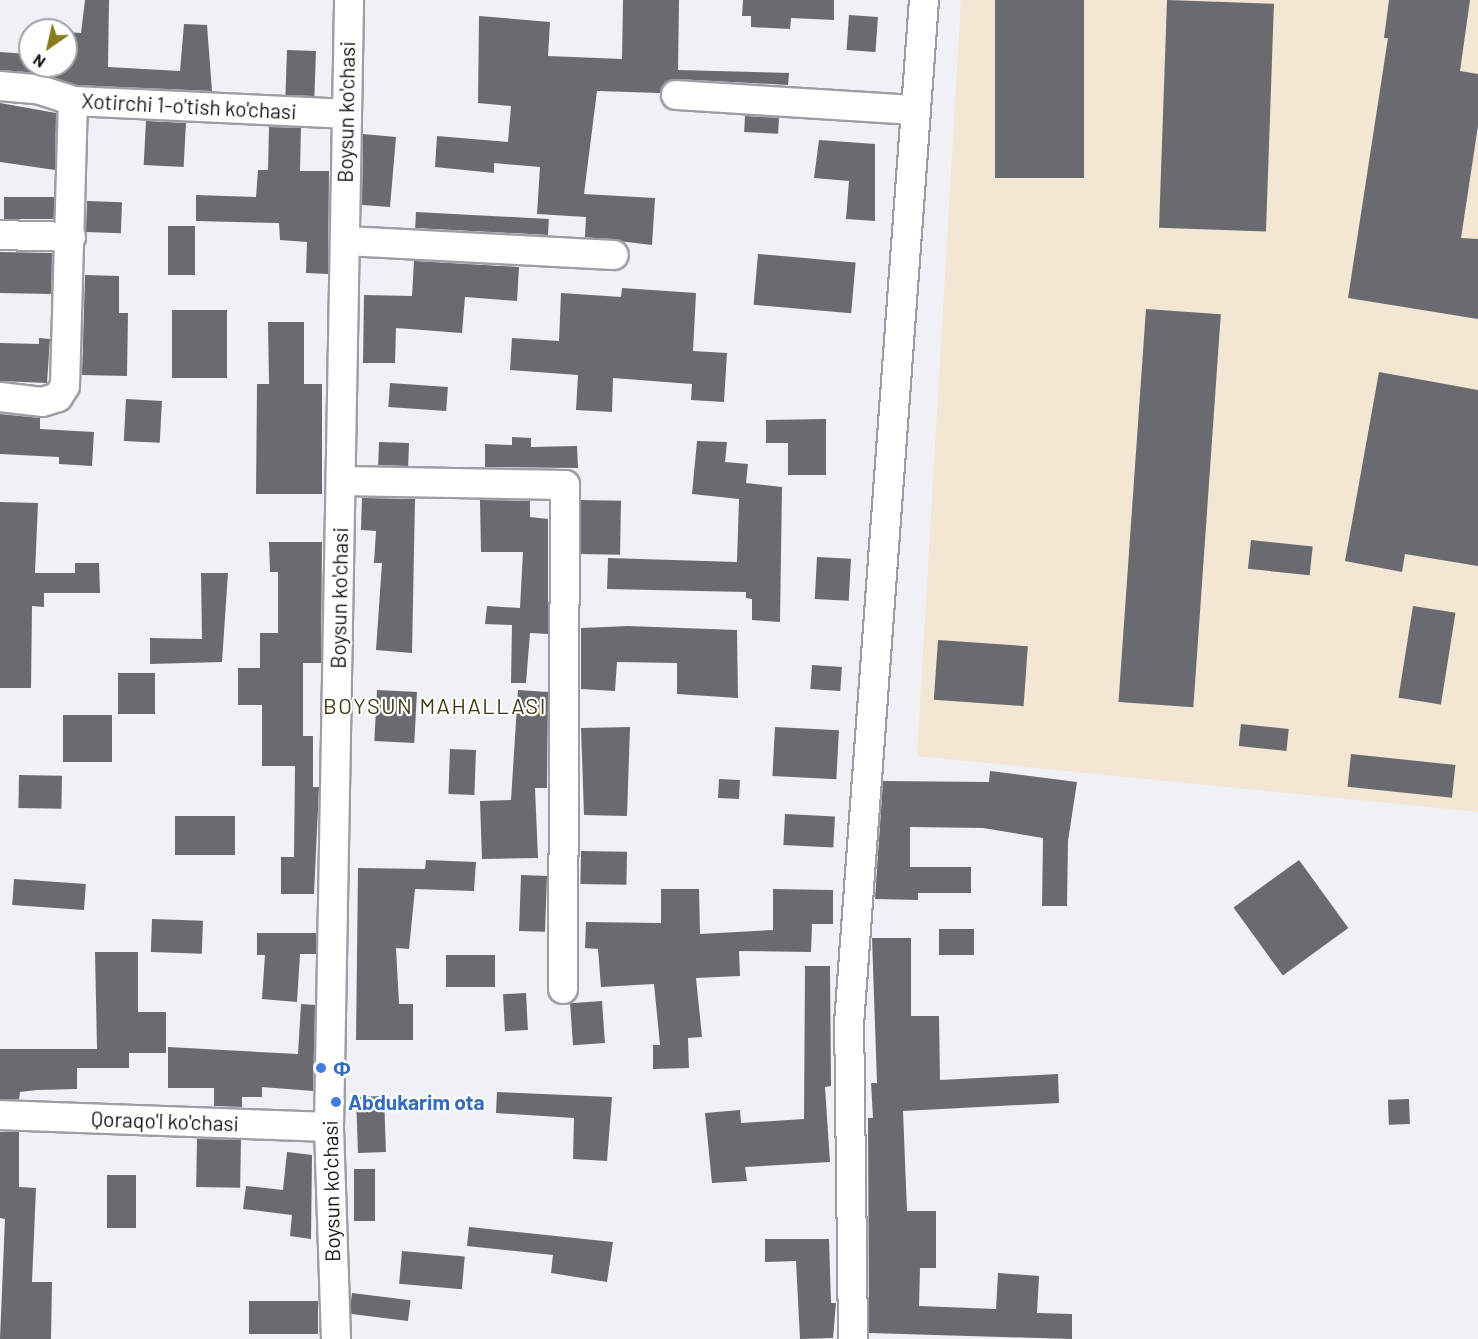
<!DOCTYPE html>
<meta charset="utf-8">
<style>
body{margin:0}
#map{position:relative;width:1478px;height:1339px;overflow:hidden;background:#f0f1f7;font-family:Barlow,sans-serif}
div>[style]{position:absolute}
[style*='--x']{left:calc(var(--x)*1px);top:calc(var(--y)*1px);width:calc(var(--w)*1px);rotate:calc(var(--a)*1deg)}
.industrial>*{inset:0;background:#f3e6d2}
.building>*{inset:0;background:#6a6b70;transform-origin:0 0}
.roads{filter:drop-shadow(2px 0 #9d9ea3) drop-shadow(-2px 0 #9d9ea3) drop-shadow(0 2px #9d9ea3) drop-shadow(0 -2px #9d9ea3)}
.minor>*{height:28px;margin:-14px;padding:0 14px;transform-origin:14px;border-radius:14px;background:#fff}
.dots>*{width:16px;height:16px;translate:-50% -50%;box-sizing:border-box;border:3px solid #fff;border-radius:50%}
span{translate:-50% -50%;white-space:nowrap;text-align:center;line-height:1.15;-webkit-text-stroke:4.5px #fff;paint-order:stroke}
.street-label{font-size:21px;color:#161618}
.shop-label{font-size:21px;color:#366cbe;font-weight:700}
.left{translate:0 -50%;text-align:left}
.neighbourhood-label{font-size:22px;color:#443b11;letter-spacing:1.5px}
.north{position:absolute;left:18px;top:18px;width:60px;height:60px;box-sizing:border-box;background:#fff;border:2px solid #a2a2a3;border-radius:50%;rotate:214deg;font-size:16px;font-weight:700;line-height:24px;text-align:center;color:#161618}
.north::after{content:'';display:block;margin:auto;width:21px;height:27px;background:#8b791e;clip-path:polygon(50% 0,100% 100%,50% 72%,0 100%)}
</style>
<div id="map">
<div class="industrial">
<i style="clip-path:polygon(961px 0,1478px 0,1478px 812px,917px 756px)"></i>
</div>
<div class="building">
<i style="clip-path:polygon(85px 0,109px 0,108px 67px,180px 71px,184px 24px,207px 25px,212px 91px,76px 85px,39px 73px,0 70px,0 52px,28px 54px,28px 66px,66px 66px,66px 32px,81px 33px)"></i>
<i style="clip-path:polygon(623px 0,679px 0,678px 70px,789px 73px,788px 85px,677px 79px,660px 93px,597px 91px,584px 194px,655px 198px,652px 245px,585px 237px,586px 217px,537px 214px,540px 167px,494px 163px,494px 173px,435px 167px,437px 136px,508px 142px,511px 106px,478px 103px,479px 16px,550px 22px,548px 56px,622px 59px)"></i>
<i style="clip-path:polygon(743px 0,834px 0,834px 20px,791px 18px,790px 29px,751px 27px,751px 16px,742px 16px)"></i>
<i style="left:995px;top:0;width:89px;height:178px"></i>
<i style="left:1167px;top:0;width:107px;height:228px;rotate:2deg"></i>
<i style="clip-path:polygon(1389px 0,1470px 0,1460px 71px,1478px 74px,1478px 126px,1461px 238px,1478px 239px,1478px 319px,1348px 298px,1388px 38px,1384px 38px)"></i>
<i style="left:849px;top:15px;width:29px;height:35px;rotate:4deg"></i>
<i style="left:287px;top:50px;width:29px;height:45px;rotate:2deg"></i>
<i style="clip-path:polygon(0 103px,56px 113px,55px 170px,0 162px)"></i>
<i style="left:745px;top:116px;width:34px;height:16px;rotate:3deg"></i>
<i style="left:146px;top:121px;width:40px;height:44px;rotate:3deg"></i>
<i style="clip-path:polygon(269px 127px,301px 128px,300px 171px,329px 171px,328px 274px,306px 273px,307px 242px,280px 240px,279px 223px,196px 221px,196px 195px,256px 197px,258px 170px,268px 170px)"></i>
<i style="clip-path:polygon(363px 134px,396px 137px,390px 207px,362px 205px)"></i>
<i style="clip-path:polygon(819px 140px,875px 144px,875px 221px,846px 219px,849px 181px,814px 178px)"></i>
<i style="left:4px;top:197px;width:50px;height:22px"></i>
<i style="left:87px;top:201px;width:35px;height:31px;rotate:2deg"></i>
<i style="left:416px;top:212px;width:133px;height:16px;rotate:3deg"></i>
<i style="left:168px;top:226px;width:27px;height:49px"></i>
<i style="left:0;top:252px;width:52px;height:41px;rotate:1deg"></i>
<i style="left:758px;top:254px;width:98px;height:51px;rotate:5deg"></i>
<i style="clip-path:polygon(414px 261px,519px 267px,517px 301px,465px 297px,462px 333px,396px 328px,395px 363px,363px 363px,364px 295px,412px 296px)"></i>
<i style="clip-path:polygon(85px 275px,119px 276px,119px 313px,128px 313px,127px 376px,82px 375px)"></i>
<i style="clip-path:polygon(622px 288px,696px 293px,693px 351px,727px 353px,724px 402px,691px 400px,692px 384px,613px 378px,612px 412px,576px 410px,578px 375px,510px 370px,512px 338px,559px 341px,561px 293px,621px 297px)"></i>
<i style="left:1146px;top:309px;width:75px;height:394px;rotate:4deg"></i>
<i style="left:172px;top:310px;width:55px;height:68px"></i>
<i style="clip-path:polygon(268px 322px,304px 322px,304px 384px,322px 384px,322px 494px,256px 494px,257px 384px,269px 384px)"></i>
<i style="clip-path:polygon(39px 338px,50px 339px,47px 383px,0 381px,0 343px,39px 344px)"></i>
<i style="clip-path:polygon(1379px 372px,1478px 390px,1478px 566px,1405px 554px,1402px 572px,1345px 561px)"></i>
<i style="left:390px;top:383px;width:58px;height:24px;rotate:4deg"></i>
<i style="left:126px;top:399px;width:36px;height:42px;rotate:3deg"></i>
<i style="clip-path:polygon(0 414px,40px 418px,40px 429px,94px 432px,92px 466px,59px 464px,59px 457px,0 454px)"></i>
<i style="clip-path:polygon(826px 419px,826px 475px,788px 475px,788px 443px,766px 443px,766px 420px)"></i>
<i style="clip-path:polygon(512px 437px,531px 438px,531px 447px,577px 446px,578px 468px,485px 467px,485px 444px,512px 445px)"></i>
<i style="clip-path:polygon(697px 441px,727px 442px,725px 462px,748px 464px,746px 483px,782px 487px,780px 622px,752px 620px,752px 599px,746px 598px,746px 592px,607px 589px,608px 558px,737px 562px,739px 499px,692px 494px)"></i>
<i style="left:379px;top:442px;width:30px;height:23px;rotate:2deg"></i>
<i style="clip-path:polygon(362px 498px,415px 499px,412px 653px,376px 650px,382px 563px,374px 563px,376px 531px,361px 530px)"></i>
<i style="clip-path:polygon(480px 500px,530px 501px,530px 517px,548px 519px,548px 634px,530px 633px,526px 683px,511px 683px,512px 625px,485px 624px,487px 606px,520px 608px,523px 552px,481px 552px)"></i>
<i style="left:581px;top:500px;width:40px;height:54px;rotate:1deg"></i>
<i style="clip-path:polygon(0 502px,38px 503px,35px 573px,75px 573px,75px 563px,99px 563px,100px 593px,44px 593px,44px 607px,32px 606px,31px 688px,0 688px)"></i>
<i style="left:1251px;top:540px;width:62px;height:29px;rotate:6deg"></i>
<i style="clip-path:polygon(269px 542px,322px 542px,321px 663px,303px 663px,303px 736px,313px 736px,313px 787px,319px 787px,314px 894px,281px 894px,281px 857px,294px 857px,295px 766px,262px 766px,262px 705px,238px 705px,238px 668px,260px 668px,260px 633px,278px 633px,278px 572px,270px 572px)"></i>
<i style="left:817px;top:557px;width:34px;height:42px;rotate:3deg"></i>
<i style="clip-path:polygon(201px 573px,228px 573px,222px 662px,150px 664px,150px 638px,202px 639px)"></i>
<i style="left:1413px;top:606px;width:43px;height:93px;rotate:9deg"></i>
<i style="clip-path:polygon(628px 626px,737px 630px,738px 698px,677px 694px,677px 663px,617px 662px,615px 691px,581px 689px,581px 628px)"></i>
<i style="left:938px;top:640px;width:90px;height:60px;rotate:4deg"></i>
<i style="left:812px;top:665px;width:30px;height:24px;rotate:4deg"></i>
<i style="left:118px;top:673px;width:37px;height:41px"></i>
<i style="left:377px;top:690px;width:40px;height:51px;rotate:3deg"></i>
<i style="clip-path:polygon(518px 690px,548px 692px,547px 788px,535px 788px,538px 858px,482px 859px,480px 801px,511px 800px)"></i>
<i style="left:63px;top:715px;width:49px;height:47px"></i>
<i style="left:1241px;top:724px;width:48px;height:22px;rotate:6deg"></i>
<i style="clip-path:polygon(630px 727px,627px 816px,584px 815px,581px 728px)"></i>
<i style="left:775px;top:727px;width:64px;height:49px;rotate:3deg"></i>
<i style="left:450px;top:749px;width:26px;height:45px;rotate:2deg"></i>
<i style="left:1351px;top:754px;width:105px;height:33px;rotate:6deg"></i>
<i style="clip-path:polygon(990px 771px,1077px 782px,1068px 841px,1067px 906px,1042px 906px,1043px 838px,983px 828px,910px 827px,910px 867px,971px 867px,971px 893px,918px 893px,918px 900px,875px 899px,883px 781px,989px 782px)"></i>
<i style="left:19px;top:775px;width:43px;height:33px;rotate:1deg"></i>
<i style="left:719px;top:779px;width:21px;height:19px;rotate:3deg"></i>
<i style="left:785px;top:814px;width:50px;height:31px;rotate:3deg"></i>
<i style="left:175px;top:816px;width:60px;height:39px"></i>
<i style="left:581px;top:851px;width:46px;height:33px;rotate:1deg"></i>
<i style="clip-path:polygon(426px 860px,476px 862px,474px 891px,415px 889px,409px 949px,396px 948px,399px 1004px,413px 1004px,413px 1040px,356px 1040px,358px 868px,425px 869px)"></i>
<i style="left:1299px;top:860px;width:84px;height:81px;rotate:54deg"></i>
<i style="left:521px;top:875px;width:26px;height:56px;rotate:2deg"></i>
<i style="left:14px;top:879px;width:72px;height:26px;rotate:4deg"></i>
<i style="clip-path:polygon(661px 889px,699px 889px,700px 934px,773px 930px,773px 889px,833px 890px,833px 924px,812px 924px,811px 952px,739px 951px,740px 976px,696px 978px,702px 1037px,688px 1038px,689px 1068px,653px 1069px,653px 1045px,660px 1045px,654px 984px,601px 987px,598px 949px,585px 948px,586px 922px,661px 923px)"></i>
<i style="left:152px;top:919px;width:51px;height:33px;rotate:2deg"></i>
<i style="left:939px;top:929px;width:35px;height:26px"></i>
<i style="clip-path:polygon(257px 933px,316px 933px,316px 954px,300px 954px,297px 1002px,262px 999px,265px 955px,257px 955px)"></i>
<i style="clip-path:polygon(872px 938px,911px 938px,911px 1016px,939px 1016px,940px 1080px,1058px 1074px,1059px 1103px,903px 1111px,907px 1211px,936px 1211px,936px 1268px,920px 1268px,919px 1306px,996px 1309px,998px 1273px,1039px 1276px,1037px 1313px,1072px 1314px,1072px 1339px,869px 1333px,868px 1118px,873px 1118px,871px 1083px,877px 1083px)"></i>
<i style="clip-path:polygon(95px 952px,138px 952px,138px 1012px,166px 1012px,166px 1053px,129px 1053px,129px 1068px,77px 1068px,77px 1089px,37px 1090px,20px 1092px,19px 1099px,0 1099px,0 1049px,97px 1049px)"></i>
<i style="left:446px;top:955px;width:49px;height:32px"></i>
<i style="clip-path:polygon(805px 966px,830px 966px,831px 1086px,825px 1087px,830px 1162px,745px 1167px,747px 1181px,712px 1183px,705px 1113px,740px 1110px,741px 1123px,804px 1119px)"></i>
<i style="left:526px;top:993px;width:37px;height:23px;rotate:87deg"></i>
<i style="left:602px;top:1001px;width:42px;height:32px;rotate:86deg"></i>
<i style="clip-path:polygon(301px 1004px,315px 1005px,313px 1091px,262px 1087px,262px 1097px,242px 1097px,242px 1107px,214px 1106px,214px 1088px,168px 1088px,168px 1047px,298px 1054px)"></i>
<i style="clip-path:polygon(497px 1092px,612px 1097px,607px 1161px,573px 1159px,574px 1118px,496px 1113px)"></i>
<i style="left:384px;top:1096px;width:56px;height:28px;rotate:88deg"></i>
<i style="left:1409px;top:1099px;width:25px;height:21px;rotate:88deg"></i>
<i style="clip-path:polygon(0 1132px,19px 1132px,19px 1187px,36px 1188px,32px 1282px,52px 1282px,51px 1339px,0 1339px,5px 1219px,0 1218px)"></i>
<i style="left:197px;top:1139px;width:44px;height:48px;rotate:1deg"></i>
<i style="clip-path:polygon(287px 1152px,312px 1155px,311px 1239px,290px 1236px,292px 1215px,243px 1209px,246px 1186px,283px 1190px)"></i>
<i style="left:354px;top:1169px;width:21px;height:52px"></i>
<i style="left:107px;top:1175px;width:29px;height:53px"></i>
<i style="clip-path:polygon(469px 1227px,613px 1242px,607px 1282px,551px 1273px,553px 1255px,467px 1246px)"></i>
<i style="clip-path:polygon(765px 1239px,829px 1239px,831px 1303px,836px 1303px,833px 1338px,800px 1339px,796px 1261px,765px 1262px)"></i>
<i style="left:402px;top:1251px;width:63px;height:33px;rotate:5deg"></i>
<i style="left:352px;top:1293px;width:59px;height:21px;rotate:7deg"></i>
<i style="left:249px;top:1301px;width:69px;height:33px"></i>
</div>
<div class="roads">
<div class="minor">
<i style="--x:0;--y:86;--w:37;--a:5"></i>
<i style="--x:37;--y:89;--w:38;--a:18"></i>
<i style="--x:73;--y:101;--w:271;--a:2.7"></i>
<i style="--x:676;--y:95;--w:240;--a:3.6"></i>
<i style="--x:0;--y:235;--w:71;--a:1.6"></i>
<i style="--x:346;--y:241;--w:268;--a:3"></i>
<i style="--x:0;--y:397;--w:42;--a:6.8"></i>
<i style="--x:42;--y:402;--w:17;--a:-17"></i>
<i style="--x:58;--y:397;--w:13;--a:-58"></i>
<i style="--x:65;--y:386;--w:285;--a:-88.4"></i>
<i style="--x:342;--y:481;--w:223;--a:1"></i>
<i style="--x:565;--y:485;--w:504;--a:90.23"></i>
<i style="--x:0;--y:1115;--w:329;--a:2.1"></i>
<i style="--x:336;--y:1339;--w:212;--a:-91.9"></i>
<i style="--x:329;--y:1127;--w:1127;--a:-88.98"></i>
<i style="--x:853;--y:1339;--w:315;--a:-90.7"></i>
<i style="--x:849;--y:1024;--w:1027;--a:-85.81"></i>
</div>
</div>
<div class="dots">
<i style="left:321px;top:1068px;background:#3f7fe0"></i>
<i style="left:336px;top:1102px;background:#3f7fe0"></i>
</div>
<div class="street-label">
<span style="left:189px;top:106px;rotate:3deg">Xotirchi 1-o'tish ko'chasi</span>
<span style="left:346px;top:112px;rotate:-89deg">Boysun ko'chasi</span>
<span style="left:339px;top:598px;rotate:-89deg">Boysun ko'chasi</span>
<span style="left:165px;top:1121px;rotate:2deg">Qoraqo'l ko'chasi</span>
<span style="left:331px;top:1191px;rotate:-91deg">Boysun ko'chasi</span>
</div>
<div class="shop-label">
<span class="left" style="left:333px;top:1068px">Ф</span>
<span class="left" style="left:348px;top:1102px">Abdukarim ota</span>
</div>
<div class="neighbourhood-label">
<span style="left:435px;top:706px">BOYSUN MAHALLASI</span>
</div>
<div class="north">N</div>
</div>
